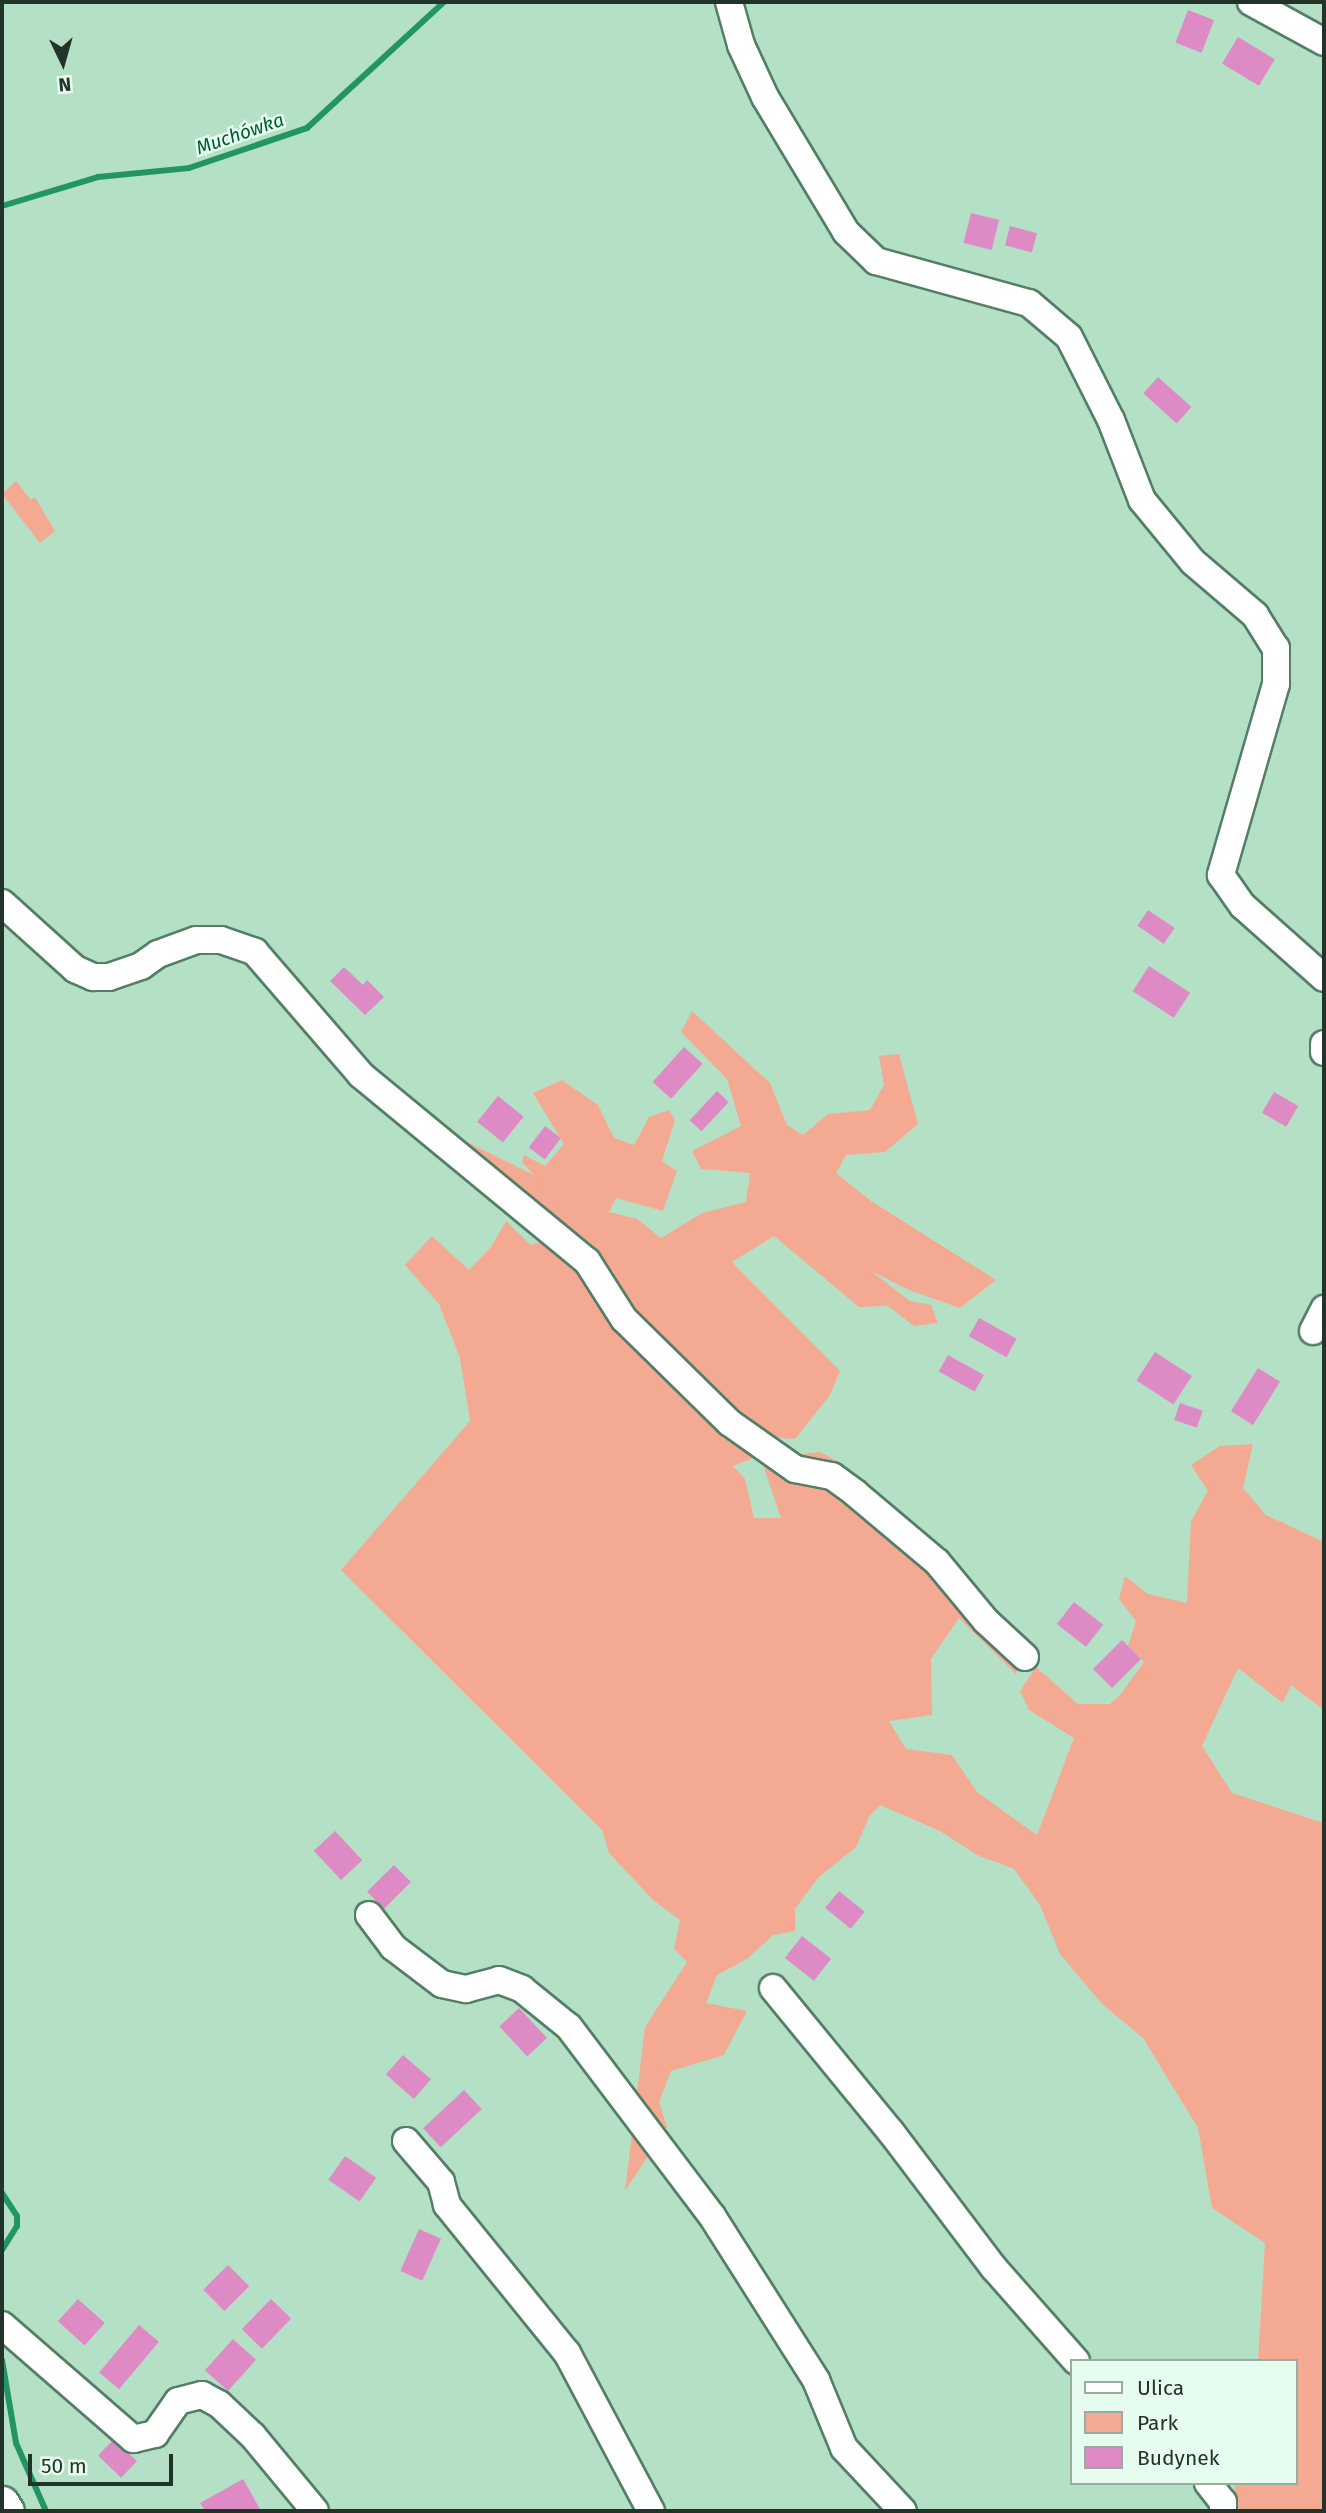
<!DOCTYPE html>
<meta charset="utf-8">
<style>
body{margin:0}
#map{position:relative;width:1326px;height:2513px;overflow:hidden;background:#b4e1c6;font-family:"Fira Sans",sans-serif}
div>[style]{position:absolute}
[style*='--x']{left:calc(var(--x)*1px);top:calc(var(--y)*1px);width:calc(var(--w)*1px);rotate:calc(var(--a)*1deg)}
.green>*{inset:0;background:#f4aa92}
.stream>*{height:6px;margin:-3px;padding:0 3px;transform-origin:3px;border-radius:3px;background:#239563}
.building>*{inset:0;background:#de8ac5;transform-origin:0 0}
.roads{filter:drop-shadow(2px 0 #547e66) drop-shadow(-2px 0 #547e66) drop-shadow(0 2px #547e66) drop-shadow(0 -2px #547e66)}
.minor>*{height:26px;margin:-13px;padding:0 13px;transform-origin:13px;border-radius:13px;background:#fff}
.major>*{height:33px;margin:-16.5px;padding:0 16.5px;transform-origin:16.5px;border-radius:16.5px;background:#fff}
span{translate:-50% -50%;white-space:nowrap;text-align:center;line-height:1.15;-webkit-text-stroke:5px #e6fcee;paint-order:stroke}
.water-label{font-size:19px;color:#025a37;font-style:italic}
.frame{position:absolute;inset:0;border:4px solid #22342a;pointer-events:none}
.legend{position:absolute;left:1070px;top:2359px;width:228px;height:126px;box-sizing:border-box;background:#e6fcee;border:2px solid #98aca0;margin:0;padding:9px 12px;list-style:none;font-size:21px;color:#22342a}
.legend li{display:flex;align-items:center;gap:14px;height:35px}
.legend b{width:35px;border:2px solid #98aca0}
.north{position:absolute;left:28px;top:28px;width:70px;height:70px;-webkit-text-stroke:5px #e6fcee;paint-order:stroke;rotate:175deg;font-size:19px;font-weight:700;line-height:28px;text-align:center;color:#22342a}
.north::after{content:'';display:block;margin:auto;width:24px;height:32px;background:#22342a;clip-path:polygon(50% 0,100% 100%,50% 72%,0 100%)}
.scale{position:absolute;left:28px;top:2454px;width:145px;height:32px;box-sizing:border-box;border:4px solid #22342a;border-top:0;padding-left:9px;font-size:21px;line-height:24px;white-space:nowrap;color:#22342a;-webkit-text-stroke:5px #e6fcee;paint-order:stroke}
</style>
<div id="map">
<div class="green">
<i style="clip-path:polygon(16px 481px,31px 500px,35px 497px,55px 531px,40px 543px,2px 494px)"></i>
<i style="clip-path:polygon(692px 1011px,770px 1083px,787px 1125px,803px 1135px,828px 1114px,870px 1110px,884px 1085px,879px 1056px,899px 1054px,918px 1124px,885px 1152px,846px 1155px,836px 1173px,871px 1201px,996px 1280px,960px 1308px,909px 1290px,871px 1271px,910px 1301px,931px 1305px,938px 1323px,914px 1326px,888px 1306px,859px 1307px,774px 1236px,732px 1262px,840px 1371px,830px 1395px,795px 1439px,767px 1437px,751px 1459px,733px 1466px,745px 1479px,754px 1518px,781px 1518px,761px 1459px,820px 1452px,837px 1461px,840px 1486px,1019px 1657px,1016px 1674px,959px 1618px,931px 1659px,932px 1715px,889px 1721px,906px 1749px,952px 1755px,977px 1792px,1037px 1835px,1074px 1738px,1029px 1710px,1020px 1691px,1036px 1667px,1078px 1704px,1110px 1704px,1120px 1695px,1144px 1662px,1128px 1646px,1136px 1621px,1119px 1599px,1125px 1576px,1148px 1594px,1187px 1603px,1191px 1521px,1208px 1491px,1191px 1465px,1220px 1446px,1253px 1444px,1243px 1488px,1266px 1515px,1324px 1542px,1324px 1710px,1291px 1685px,1283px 1703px,1238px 1668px,1202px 1746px,1232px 1793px,1324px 1823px,1324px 2511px,1231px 2511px,1236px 2483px,1296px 2483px,1296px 2361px,1258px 2361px,1265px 2243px,1212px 2208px,1198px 2128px,1143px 2038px,1102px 2004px,1060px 1954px,1040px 1905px,1014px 1869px,977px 1855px,940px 1831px,880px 1805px,869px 1817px,856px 1847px,819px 1877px,795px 1909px,795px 1931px,773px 1935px,747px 1959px,717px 1975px,706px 2003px,747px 2011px,724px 2055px,671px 2071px,659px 2102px,667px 2127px,625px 2191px,645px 2027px,687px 1962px,674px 1949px,680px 1920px,653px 1900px,609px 1853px,602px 1830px,341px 1570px,470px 1421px,460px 1358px,439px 1304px,405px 1265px,432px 1236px,469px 1270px,491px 1247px,506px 1221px,531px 1245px,560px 1235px,451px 1134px,534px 1175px,522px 1162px,524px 1155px,545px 1166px,564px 1144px,533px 1093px,562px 1080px,598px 1105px,614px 1138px,634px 1145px,649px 1117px,669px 1110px,675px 1120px,662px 1161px,677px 1171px,663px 1211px,616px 1198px,609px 1212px,637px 1219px,661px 1238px,702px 1213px,746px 1202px,750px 1173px,701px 1169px,692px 1151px,741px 1126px,727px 1079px,681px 1032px)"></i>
</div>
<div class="stream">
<i style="--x:2;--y:206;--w:100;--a:-16.8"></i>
<i style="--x:98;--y:177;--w:91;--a:-5.6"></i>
<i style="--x:189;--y:168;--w:125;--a:-18.7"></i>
<i style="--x:307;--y:128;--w:186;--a:-42.6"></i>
<i style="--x:2;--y:2193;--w:27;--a:57"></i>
<i style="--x:17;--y:2216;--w:10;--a:90"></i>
<i style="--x:17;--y:2226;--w:28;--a:122"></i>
<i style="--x:2;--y:2360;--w:84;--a:80.4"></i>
<i style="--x:16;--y:2443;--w:74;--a:66.2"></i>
</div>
<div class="building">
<i style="left:1188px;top:10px;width:28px;height:35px;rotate:21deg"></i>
<i style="left:1238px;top:37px;width:43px;height:31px;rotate:31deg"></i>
<i style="left:971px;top:213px;width:29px;height:31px;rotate:14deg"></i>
<i style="left:1010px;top:226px;width:28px;height:20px;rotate:15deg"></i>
<i style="left:1158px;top:377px;width:45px;height:22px;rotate:42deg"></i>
<i style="left:1148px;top:910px;width:32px;height:19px;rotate:34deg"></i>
<i style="left:1149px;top:966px;width:49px;height:30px;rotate:33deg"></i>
<i style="clip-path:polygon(344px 967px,363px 985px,367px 980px,384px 997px,365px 1015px,330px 981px)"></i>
<i style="left:684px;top:1047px;width:25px;height:47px;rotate:42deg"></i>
<i style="left:717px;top:1091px;width:16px;height:40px;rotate:43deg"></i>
<i style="left:1274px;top:1092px;width:28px;height:24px;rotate:30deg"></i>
<i style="left:498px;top:1096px;width:33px;height:33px;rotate:39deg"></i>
<i style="left:545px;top:1126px;width:20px;height:27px;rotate:37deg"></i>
<i style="left:979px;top:1318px;width:43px;height:21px;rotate:29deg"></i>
<i style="left:1155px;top:1352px;width:44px;height:34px;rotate:33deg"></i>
<i style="left:948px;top:1355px;width:41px;height:19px;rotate:29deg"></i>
<i style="left:1258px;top:1368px;width:26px;height:51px;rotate:32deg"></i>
<i style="left:1180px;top:1403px;width:24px;height:18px;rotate:19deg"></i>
<i style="left:1074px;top:1602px;width:37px;height:28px;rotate:38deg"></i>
<i style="left:1122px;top:1640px;width:27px;height:41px;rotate:45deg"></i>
<i style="left:335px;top:1831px;width:40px;height:29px;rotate:47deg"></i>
<i style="left:394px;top:1865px;width:24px;height:38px;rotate:45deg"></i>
<i style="left:839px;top:1891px;width:33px;height:22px;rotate:39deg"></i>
<i style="left:802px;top:1936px;width:37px;height:28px;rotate:38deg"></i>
<i style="left:519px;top:2008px;width:41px;height:27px;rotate:47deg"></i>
<i style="left:403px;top:2055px;width:37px;height:26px;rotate:41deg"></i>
<i style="left:464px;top:2090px;width:26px;height:56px;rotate:47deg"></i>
<i style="left:345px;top:2156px;width:38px;height:29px;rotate:35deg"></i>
<i style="left:419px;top:2229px;width:24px;height:46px;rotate:24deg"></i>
<i style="left:228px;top:2265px;width:30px;height:35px;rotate:45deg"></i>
<i style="left:78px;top:2299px;width:36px;height:30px;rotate:42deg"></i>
<i style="left:271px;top:2299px;width:28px;height:42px;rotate:44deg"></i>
<i style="left:139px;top:2325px;width:26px;height:62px;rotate:40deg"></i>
<i style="left:233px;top:2339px;width:31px;height:42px;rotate:42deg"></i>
<i style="left:114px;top:2439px;width:32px;height:23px;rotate:44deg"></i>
<i style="clip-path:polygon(243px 2479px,261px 2511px,205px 2511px,200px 2503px)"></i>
</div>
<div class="roads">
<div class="minor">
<i style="--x:729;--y:2;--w:45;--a:74.4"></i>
<i style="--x:741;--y:45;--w:57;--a:65.2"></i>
<i style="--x:765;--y:97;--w:157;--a:59"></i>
<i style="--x:846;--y:232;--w:42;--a:44"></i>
<i style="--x:876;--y:261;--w:159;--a:15.4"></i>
<i style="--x:1029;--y:303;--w:52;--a:40.4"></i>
<i style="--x:1069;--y:337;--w:93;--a:63.2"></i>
<i style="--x:1111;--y:420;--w:86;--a:68.8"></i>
<i style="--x:1142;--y:500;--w:80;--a:50.6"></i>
<i style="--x:1193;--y:562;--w:82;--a:40.5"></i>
<i style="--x:1255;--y:615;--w:39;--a:58"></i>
<i style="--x:1276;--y:648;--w:36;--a:90"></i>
<i style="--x:1276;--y:684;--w:199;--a:106.1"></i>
<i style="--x:1221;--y:875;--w:38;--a:55"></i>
<i style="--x:1243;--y:906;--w:108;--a:41.6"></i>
<i style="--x:1251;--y:2;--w:83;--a:28.7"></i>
<i style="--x:2;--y:903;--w:98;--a:42.1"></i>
<i style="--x:75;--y:969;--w:20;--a:24"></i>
<i style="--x:93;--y:977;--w:16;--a:0"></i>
<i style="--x:109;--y:977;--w:34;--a:-19"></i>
<i style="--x:141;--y:966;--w:21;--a:-35"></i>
<i style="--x:158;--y:954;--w:40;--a:-20.2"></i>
<i style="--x:196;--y:940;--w:25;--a:0"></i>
<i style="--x:221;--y:940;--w:36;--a:19"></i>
<i style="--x:255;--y:952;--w:162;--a:49.2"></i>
<i style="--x:361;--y:1075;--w:293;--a:39.5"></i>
<i style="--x:587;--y:1261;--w:69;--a:57.5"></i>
<i style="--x:624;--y:1319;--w:148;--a:44.5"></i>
<i style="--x:730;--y:1423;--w:80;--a:35.3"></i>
<i style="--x:795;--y:1469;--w:38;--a:11"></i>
<i style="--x:832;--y:1476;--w:29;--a:36"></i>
<i style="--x:855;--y:1493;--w:107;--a:40.1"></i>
<i style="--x:937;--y:1562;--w:77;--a:50.3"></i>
<i style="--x:986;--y:1621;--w:53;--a:42.7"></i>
<i style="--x:1324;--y:1044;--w:8;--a:90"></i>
<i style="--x:1313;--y:1331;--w:25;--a:-63"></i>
<i style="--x:369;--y:1915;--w:40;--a:53"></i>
<i style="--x:393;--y:1947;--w:61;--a:37.1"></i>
<i style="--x:442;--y:1984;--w:25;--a:12"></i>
<i style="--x:466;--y:1989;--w:34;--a:-15"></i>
<i style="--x:499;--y:1980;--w:25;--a:21"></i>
<i style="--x:522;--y:1989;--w:60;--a:39"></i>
<i style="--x:569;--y:2027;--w:237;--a:52.9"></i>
<i style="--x:712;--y:2216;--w:194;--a:57.6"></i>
<i style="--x:816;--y:2380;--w:74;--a:67.6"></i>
<i style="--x:844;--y:2448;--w:86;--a:46.9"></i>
<i style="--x:773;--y:1988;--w:186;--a:50.7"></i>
<i style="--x:891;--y:2132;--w:171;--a:52.9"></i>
<i style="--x:994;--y:2268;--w:124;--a:48.6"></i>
<i style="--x:406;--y:2141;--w:54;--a:49.5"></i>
<i style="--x:441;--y:2182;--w:24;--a:75"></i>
<i style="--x:447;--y:2205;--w:191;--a:51"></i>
<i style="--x:567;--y:2353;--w:179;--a:62"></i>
<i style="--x:2;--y:2325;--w:174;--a:41"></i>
<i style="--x:133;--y:2439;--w:23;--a:-13"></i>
<i style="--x:155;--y:2434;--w:40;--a:-55.1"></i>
<i style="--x:178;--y:2401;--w:25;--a:-14"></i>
<i style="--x:202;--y:2395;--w:19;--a:28"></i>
<i style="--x:219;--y:2404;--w:47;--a:43.3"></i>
<i style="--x:253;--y:2436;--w:97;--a:50.4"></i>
<i style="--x:1208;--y:2483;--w:24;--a:52"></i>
<i style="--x:1223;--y:2502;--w:9;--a:90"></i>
</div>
<div class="major">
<i style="--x:2;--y:2503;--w:9;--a:58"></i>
</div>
</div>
<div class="water-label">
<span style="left:240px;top:134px;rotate:-19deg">Muchówka</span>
</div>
<div class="frame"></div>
<ul class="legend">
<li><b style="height:9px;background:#fff"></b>Ulica</li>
<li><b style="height:19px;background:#f4aa92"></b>Park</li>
<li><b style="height:19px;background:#de8ac5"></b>Budynek</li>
</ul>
<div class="north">N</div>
<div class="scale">50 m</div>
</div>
